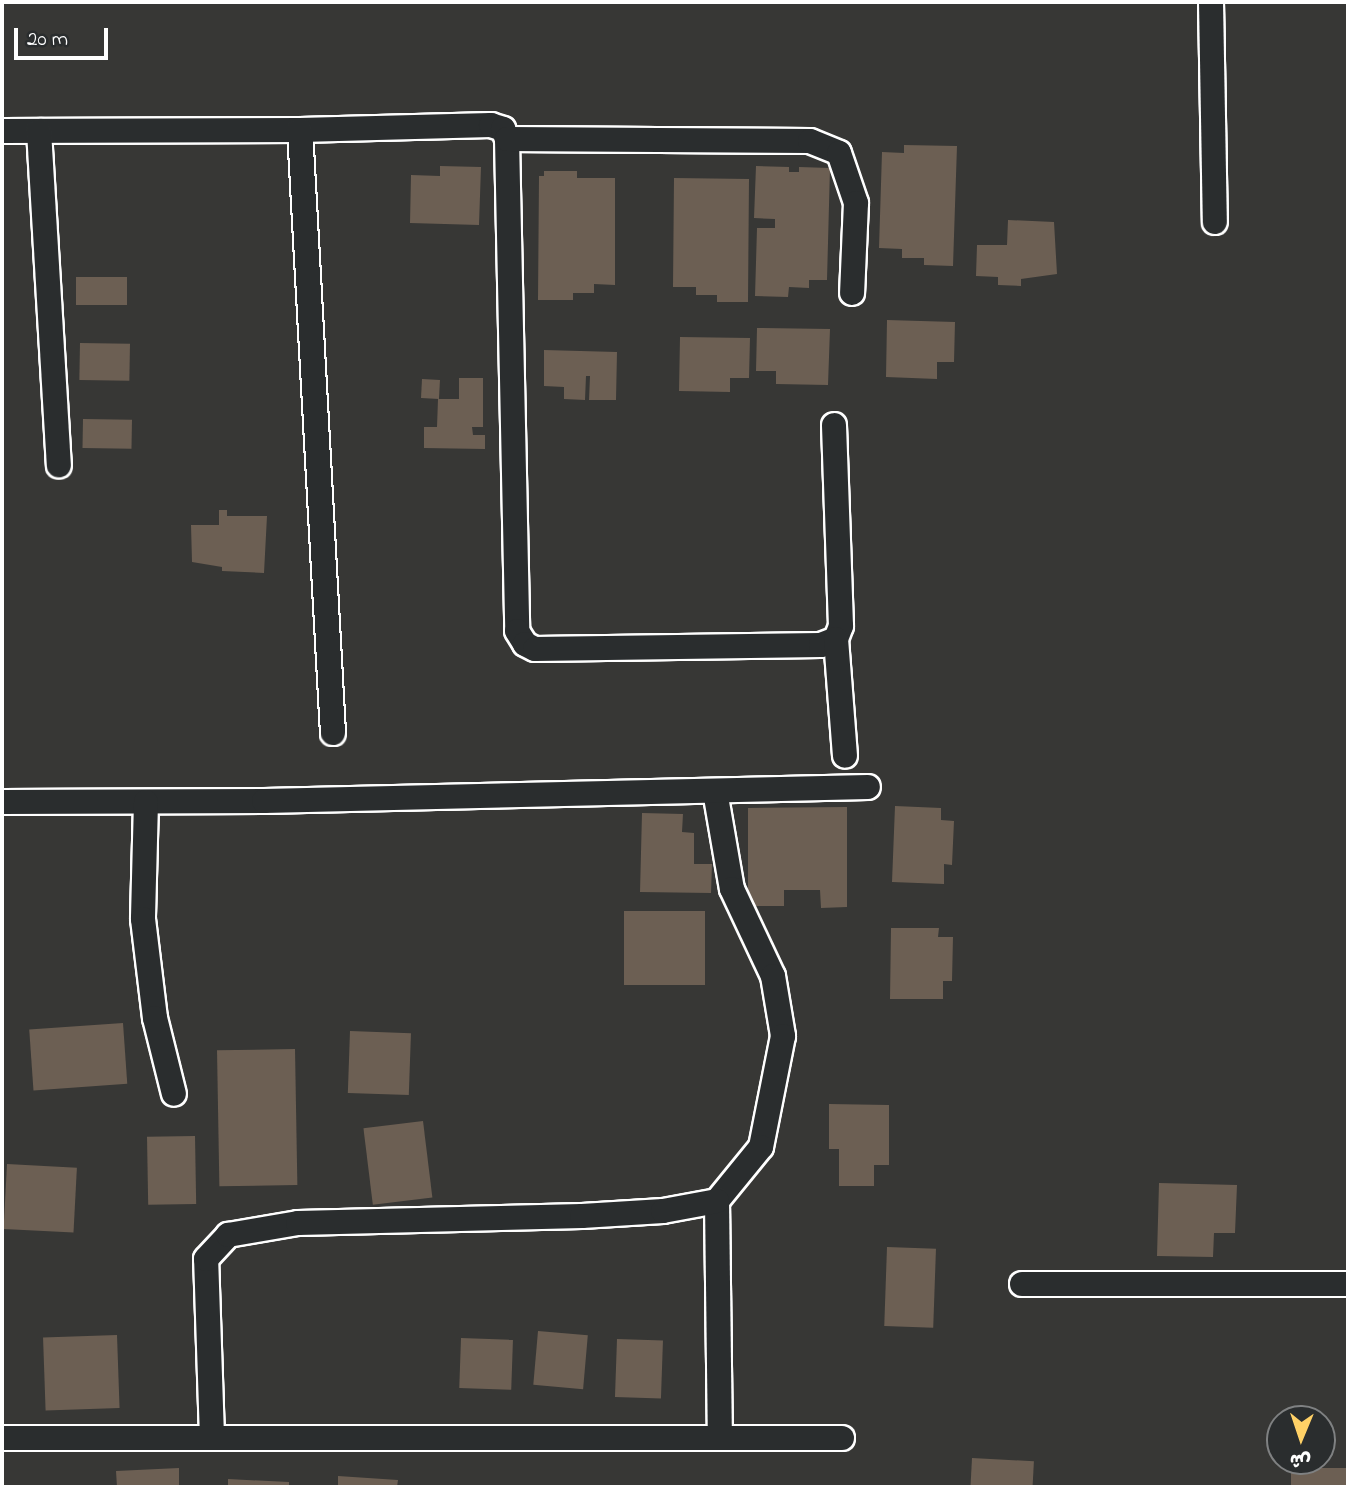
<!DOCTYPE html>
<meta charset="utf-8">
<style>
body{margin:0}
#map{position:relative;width:1350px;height:1489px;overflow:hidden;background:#373735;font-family:"Indie Flower","Playpen Sans Arabic",sans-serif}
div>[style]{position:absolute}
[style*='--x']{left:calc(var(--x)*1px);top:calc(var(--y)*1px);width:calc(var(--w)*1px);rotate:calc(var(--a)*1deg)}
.building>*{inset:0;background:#6c5f53;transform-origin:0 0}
.roads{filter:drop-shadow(2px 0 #fff) drop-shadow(-2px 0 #fff) drop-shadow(0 2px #fff) drop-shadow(0 -2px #fff)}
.minor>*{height:24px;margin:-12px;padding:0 12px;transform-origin:12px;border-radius:12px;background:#2a2d2e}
span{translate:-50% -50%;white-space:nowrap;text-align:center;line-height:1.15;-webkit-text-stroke:7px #2a2d2e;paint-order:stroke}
.frame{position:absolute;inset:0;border:4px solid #fff;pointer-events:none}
.north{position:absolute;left:1266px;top:1405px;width:70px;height:70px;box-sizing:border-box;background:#2a2d2e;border:2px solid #7f8182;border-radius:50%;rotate:182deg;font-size:19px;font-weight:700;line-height:28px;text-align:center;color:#fff}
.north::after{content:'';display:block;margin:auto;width:24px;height:32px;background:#ffd166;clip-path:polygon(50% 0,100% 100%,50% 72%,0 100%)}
.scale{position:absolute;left:14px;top:28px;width:94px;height:32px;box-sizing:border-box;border:4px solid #fff;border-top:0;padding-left:9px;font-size:21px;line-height:24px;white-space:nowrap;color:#fff;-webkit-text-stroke:5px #2a2d2e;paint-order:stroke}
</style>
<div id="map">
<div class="building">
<i style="clip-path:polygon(904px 145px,957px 146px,953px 266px,924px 265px,924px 258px,902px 258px,902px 249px,879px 248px,882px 152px,904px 153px)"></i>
<i style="clip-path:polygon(440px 166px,481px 167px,479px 225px,410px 223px,411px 175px,440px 176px)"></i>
<i style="clip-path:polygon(756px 166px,789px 167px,789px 172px,799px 172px,799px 167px,830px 168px,827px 280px,809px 280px,809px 288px,789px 287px,788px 297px,755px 296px,757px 228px,775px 228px,775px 219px,754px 218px)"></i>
<i style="clip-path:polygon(544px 171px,577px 171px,577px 178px,615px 178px,615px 285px,594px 284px,594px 293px,573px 293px,573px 300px,538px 300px,539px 176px,544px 176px)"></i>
<i style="clip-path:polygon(674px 178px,749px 179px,748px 302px,717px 302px,717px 295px,696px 295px,696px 287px,673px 287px)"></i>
<i style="clip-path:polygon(1008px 220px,1054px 222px,1057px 274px,1021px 279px,1021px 286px,998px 285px,998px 277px,976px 276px,977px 245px,1007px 245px)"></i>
<i style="left:76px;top:277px;width:51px;height:28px"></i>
<i style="clip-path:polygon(887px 320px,955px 322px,954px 362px,937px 362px,937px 379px,886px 377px)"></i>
<i style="clip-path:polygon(757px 328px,830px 329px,828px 385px,776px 384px,776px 371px,756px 371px)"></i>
<i style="clip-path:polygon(680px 337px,750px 338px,749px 378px,730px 378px,730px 392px,679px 391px)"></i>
<i style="left:80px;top:343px;width:50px;height:37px;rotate:1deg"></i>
<i style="clip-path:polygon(544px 350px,617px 352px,616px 400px,589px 400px,590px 376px,586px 376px,585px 400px,564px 399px,564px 387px,544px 386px)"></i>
<i style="clip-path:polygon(459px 378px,483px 378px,483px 427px,472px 427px,473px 435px,485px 435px,485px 449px,424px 448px,424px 427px,437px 427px,438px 399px,459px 399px)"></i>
<i style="left:422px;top:379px;width:18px;height:19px;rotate:3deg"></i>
<i style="left:83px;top:419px;width:49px;height:29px;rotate:1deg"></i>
<i style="clip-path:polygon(219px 510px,227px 510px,227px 516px,267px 516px,264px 573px,222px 571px,222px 567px,192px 562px,191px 525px,219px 525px)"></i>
<i style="clip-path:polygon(895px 806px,941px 808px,941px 820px,954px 821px,952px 865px,944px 864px,944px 884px,892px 882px)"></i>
<i style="clip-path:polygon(847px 807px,847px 907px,821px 908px,820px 890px,784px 890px,784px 906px,748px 906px,748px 808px)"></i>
<i style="clip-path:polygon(642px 813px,683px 814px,682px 832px,694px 833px,694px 864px,712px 864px,711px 893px,640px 892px)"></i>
<i style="left:624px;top:911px;width:81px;height:74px"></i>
<i style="clip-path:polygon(891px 928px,939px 928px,938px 937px,953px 937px,952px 981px,943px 981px,943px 999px,890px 999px)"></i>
<i style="left:123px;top:1023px;width:61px;height:94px;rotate:86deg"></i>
<i style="left:350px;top:1031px;width:61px;height:62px;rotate:2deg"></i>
<i style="left:295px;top:1049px;width:136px;height:78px;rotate:89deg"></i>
<i style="clip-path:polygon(829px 1104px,889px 1105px,889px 1165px,874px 1165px,874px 1186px,839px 1186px,839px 1149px,829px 1149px)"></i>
<i style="left:423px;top:1121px;width:77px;height:60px;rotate:83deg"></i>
<i style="left:195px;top:1136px;width:68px;height:48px;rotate:89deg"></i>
<i style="left:7px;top:1164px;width:70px;height:65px;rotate:3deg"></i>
<i style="clip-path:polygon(1159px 1183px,1237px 1185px,1235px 1233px,1214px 1233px,1213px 1257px,1157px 1256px)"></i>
<i style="left:887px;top:1247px;width:49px;height:79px;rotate:2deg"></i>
<i style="left:538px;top:1331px;width:50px;height:54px;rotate:5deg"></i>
<i style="left:117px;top:1335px;width:73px;height:74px;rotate:88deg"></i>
<i style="left:461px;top:1338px;width:52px;height:50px;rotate:2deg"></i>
<i style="left:617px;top:1339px;width:46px;height:58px;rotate:2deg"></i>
<i style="left:972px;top:1458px;width:62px;height:29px;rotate:3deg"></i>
<i style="clip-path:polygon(179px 1468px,179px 1487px,117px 1487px,116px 1471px)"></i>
<i style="left:1291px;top:1468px;width:57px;height:19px"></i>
<i style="clip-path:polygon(338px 1476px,398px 1480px,397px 1487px,338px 1487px)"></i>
<i style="clip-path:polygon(228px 1479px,289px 1482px,289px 1487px,228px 1487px)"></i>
</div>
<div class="roads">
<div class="minor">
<i style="--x:1211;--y:2;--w:220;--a:89"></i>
<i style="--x:300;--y:130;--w:191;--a:-1.5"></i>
<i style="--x:491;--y:125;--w:13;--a:18"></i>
<i style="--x:503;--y:129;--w:11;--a:68"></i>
<i style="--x:507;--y:139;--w:492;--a:88.8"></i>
<i style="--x:517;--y:631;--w:15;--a:58"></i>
<i style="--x:525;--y:644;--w:11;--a:27"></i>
<i style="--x:535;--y:649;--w:286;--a:-0.8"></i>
<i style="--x:821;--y:645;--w:16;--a:-22"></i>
<i style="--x:836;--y:639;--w:14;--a:-69"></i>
<i style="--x:841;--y:626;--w:201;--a:-92"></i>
<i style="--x:2;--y:131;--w:298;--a:-0.2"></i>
<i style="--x:300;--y:130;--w:604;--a:86.87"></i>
<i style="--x:39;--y:131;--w:335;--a:86.6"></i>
<i style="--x:507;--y:139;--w:303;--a:0.4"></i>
<i style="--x:810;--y:141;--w:31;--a:22"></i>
<i style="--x:839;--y:153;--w:53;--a:71.2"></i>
<i style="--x:856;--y:203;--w:90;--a:92.5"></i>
<i style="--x:836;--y:639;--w:117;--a:85.6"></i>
<i style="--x:715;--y:791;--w:99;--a:80.2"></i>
<i style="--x:732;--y:889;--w:96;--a:64.8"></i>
<i style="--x:773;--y:976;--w:61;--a:80.5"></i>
<i style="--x:783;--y:1036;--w:113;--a:101.2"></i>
<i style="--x:761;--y:1147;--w:70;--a:129.2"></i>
<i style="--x:717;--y:1201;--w:236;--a:89.3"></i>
<i style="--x:2;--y:802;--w:262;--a:-0.2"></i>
<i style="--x:264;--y:801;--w:604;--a:-1.33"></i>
<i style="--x:146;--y:802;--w:117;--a:91.5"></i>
<i style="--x:143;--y:919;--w:100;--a:83.1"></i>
<i style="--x:155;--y:1018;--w:78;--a:76"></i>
<i style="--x:1022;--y:1284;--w:326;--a:0"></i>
<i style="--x:212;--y:1437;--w:178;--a:-91.9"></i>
<i style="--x:206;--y:1259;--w:33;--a:-47"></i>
<i style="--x:228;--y:1235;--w:71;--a:-9.7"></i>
<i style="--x:298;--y:1223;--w:284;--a:-1.4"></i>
<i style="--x:582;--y:1216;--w:81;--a:-3.5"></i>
<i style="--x:663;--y:1211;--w:55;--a:-10.5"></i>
<i style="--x:2;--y:1438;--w:840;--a:0"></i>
</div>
</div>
<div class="frame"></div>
<div class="north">ش</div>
<div class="scale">20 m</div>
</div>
